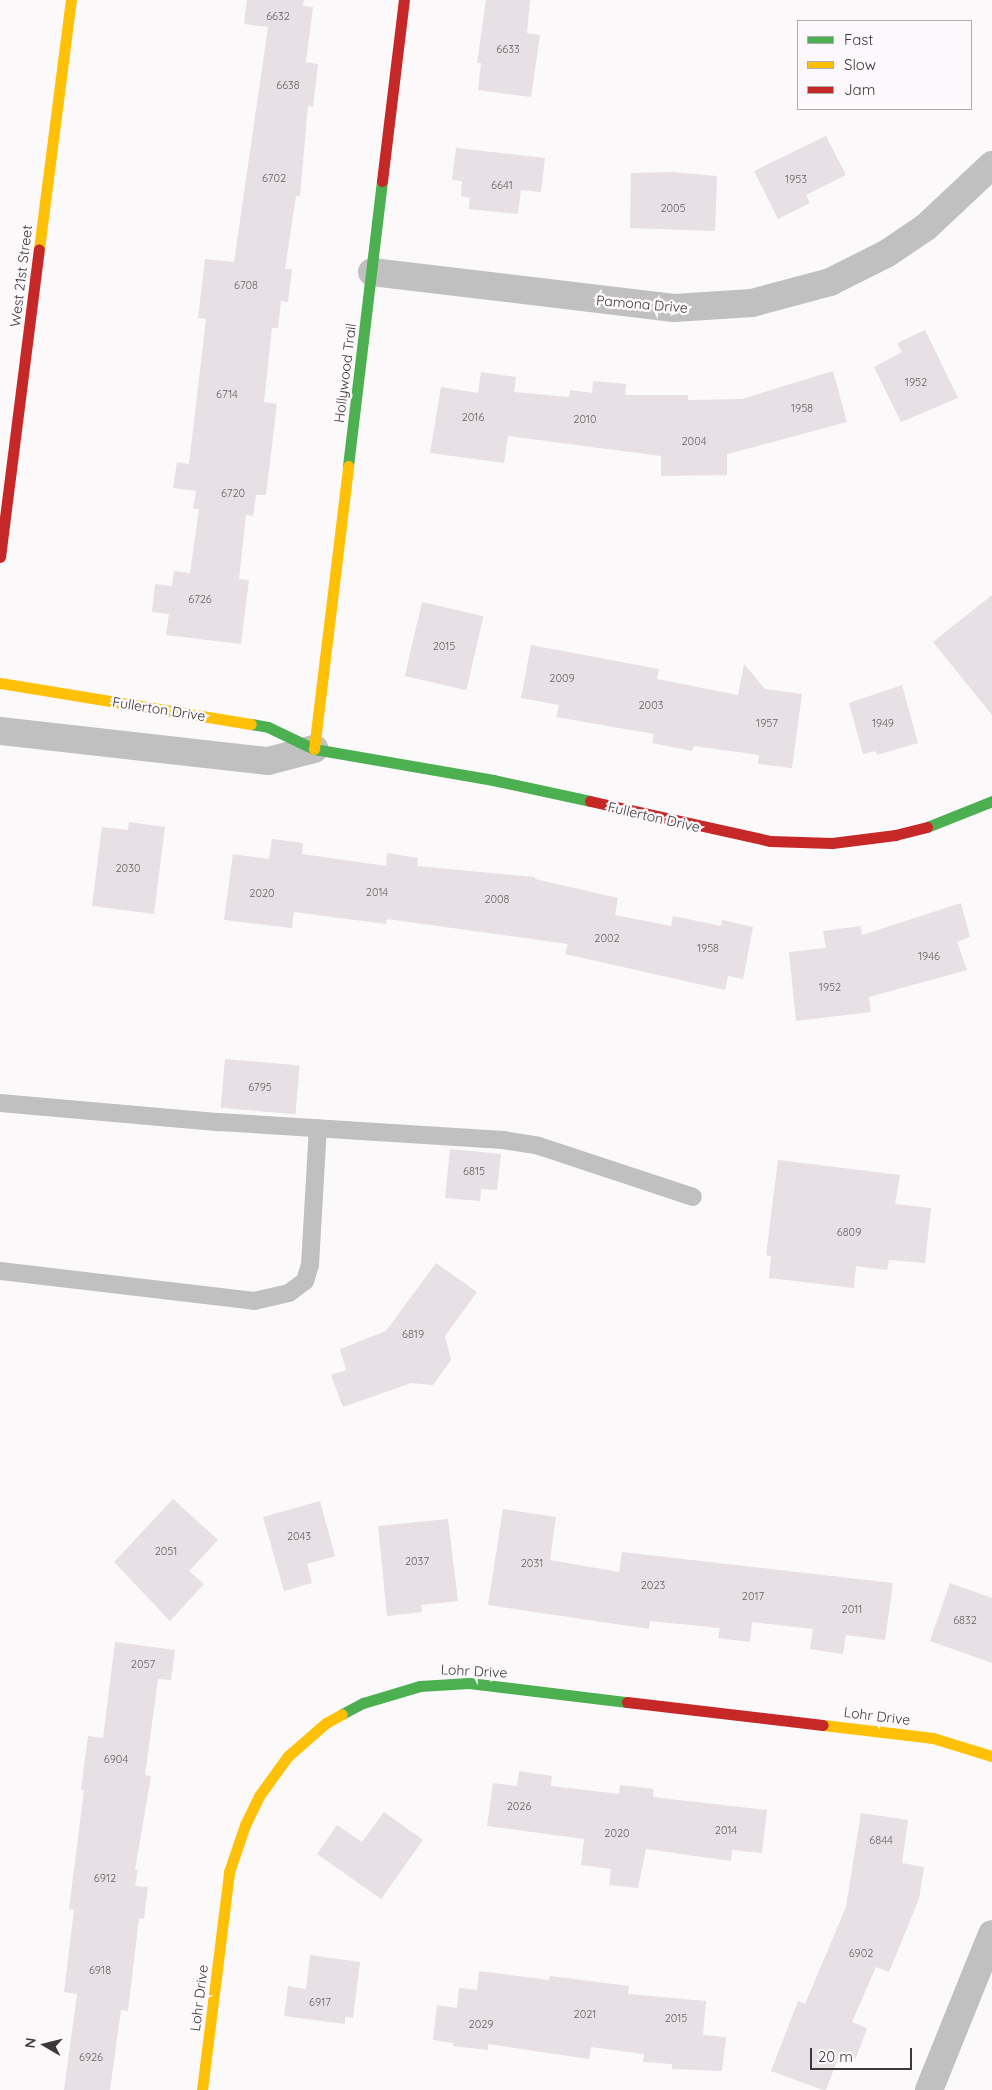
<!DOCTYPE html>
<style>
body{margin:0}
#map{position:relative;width:992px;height:2090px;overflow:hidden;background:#fbf9fa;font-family:Quicksand,sans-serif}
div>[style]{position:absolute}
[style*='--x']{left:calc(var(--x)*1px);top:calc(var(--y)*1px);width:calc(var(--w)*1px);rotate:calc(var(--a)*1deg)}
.building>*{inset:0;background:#e7e0e4;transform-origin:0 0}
.lane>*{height:18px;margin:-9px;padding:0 9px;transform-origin:9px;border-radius:9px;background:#c0c0c0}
.street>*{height:28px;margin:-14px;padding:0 14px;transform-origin:14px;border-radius:14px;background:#c0c0c0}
.fast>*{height:11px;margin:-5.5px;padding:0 5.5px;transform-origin:5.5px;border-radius:5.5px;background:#4caf50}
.slow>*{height:11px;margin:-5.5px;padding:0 5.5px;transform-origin:5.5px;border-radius:5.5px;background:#ffc107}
.jam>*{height:11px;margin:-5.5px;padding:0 5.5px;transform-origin:5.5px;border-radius:5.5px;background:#c62828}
span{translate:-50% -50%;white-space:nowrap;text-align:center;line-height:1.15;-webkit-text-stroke:5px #fcf8fb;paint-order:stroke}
.number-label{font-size:11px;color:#686566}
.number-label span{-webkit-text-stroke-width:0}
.street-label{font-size:14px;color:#3a3839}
.legend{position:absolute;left:797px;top:20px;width:175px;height:90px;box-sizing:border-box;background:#fcf8fb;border:1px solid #aeabad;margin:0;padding:6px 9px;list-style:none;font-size:15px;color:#3a3839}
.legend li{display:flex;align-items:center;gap:10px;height:25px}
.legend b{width:25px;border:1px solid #aeabad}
.north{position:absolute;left:20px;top:2020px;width:50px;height:50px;-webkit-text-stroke:4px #fcf8fb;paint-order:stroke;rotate:278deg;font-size:14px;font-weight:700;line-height:20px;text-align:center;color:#3a3839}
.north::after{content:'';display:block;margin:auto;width:18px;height:22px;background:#3a3839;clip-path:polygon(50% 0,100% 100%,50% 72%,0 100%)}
.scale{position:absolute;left:810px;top:2048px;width:102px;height:22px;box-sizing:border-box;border:2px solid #3a3839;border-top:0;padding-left:6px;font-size:15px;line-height:18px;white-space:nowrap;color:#3a3839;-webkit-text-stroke:4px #fcf8fb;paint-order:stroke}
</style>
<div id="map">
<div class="building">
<i style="clip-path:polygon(247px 0,304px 0,303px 6px,313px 7px,306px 62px,318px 64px,313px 107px,308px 106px,300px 196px,296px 196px,285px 269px,292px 269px,288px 302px,281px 301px,278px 328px,272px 328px,264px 402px,277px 404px,266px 495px,256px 495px,253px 516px,246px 515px,239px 579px,249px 580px,241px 644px,166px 635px,169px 614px,152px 612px,155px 584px,172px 586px,174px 571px,190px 573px,199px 509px,193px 509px,196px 491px,173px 488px,177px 462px,189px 464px,206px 319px,198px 318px,205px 259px,234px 262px,268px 27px,244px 24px)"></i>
<i style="clip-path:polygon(486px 0,530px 0,527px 33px,540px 35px,531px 97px,478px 90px,481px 63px,477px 63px)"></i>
<i style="clip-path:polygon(826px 136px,846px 175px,806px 195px,810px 203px,778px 219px,754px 171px)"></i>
<i style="clip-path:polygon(456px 148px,545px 158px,541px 192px,521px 190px,518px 214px,469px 209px,470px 198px,461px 196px,462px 181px,452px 180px)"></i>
<i style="clip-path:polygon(671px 172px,717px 176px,715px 231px,630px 228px,631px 173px)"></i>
<i style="clip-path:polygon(925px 330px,958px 398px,901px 422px,874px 367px,902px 352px,897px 343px)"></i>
<i style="clip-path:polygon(833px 371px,847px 422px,727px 454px,727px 475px,661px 476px,661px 456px,508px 436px,504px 463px,430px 453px,441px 387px,478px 393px,481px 372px,516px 377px,514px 392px,569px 397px,570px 390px,592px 393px,593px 381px,626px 384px,625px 395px,688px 395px,688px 400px,742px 399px)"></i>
<i style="clip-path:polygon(992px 595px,992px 715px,933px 642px)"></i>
<i style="left:422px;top:602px;width:63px;height:76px;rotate:13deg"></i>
<i style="clip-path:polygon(531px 645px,659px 669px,657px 679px,738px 695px,744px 664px,765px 689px,802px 694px,792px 768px,758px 764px,759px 755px,694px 746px,692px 751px,652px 743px,654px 734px,556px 717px,559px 705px,521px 698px)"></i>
<i style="clip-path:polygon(902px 685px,918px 743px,877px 755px,876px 751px,863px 754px,849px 703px)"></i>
<i style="clip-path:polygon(129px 822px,165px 827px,154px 914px,92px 906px,102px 827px,128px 830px)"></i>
<i style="clip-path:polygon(272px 839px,303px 843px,302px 854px,386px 866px,387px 853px,418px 858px,417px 866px,535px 877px,535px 879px,618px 898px,615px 915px,671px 926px,673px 916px,721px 926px,722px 920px,753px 927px,743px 979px,728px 976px,725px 990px,565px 954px,568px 944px,387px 919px,386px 924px,294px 912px,292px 928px,224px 920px,233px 854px,269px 859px)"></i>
<i style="clip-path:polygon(961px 903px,970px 937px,957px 942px,967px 970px,869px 997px,871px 1012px,796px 1021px,789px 952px,826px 948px,823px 931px,861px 926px,862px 935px)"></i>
<i style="left:225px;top:1059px;width:75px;height:49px;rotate:5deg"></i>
<i style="clip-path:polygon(450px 1149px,501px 1154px,497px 1190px,481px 1189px,480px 1201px,445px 1198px)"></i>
<i style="clip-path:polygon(778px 1160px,900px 1175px,895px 1204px,931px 1208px,925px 1263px,889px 1260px,887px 1270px,856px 1266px,854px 1288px,769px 1278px,771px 1256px,766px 1255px)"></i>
<i style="clip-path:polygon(436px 1263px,477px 1292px,445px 1336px,451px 1360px,433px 1385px,411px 1383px,343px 1407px,331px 1375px,346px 1370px,340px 1349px,386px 1331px)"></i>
<i style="clip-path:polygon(173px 1499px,218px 1540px,189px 1571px,204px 1584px,170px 1621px,114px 1562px)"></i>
<i style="clip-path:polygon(320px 1501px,335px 1556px,307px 1564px,312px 1583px,284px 1591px,263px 1517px)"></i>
<i style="clip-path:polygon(503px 1509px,556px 1517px,550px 1560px,619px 1572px,622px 1552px,893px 1583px,885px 1640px,846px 1635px,843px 1654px,810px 1649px,813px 1629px,752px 1622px,750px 1642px,718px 1638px,720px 1628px,650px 1621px,649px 1629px,488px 1605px)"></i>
<i style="clip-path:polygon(448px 1519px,458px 1601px,421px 1605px,422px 1612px,387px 1616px,378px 1526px)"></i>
<i style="clip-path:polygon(950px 1583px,992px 1598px,992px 1663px,930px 1641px)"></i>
<i style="clip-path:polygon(115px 1642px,175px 1650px,171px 1680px,158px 1679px,145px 1775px,151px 1776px,135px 1870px,138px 1870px,135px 1886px,148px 1887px,144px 1919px,139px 1918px,128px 2011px,121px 2010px,110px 2090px,64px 2090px,77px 1994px,64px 1992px,74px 1910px,69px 1909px,84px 1790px,81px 1790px,88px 1736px,103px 1738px)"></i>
<i style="clip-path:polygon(519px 1771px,552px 1776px,551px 1786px,619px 1794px,620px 1785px,654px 1789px,653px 1797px,767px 1810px,762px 1853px,732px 1850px,731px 1861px,646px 1849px,638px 1888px,609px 1885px,611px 1869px,581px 1865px,584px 1839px,487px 1826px,493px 1783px,517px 1786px)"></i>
<i style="clip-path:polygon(384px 1812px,423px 1840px,381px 1899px,317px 1854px,337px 1825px,362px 1842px)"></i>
<i style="clip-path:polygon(861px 1813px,908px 1820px,902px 1863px,924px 1867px,919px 1899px,889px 1972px,876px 1967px,852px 2022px,867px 2028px,856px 2058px,840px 2053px,826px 2090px,823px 2090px,771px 2071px,798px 2001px,805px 2004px,846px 1907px)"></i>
<i style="clip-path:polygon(310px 1955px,360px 1962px,353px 2018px,345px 2017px,345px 2024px,284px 2016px,288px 1986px,306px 1989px)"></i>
<i style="clip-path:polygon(479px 1971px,549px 1980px,550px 1976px,629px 1986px,628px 1994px,706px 2001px,703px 2035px,726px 2037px,722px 2071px,672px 2069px,672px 2064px,643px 2062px,644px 2054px,591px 2047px,589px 2059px,488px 2044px,488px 2050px,453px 2046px,453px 2043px,433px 2040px,437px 2005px,457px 2008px,459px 1988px,477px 1990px)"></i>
</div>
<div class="lane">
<i style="--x:0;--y:1103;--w:220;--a:5"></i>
<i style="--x:219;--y:1122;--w:285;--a:3.6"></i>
<i style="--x:503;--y:1140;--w:36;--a:9"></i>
<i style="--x:539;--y:1146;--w:162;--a:18.3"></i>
<i style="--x:0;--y:1271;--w:256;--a:6.7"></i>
<i style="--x:254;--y:1301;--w:36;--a:-13"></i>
<i style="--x:289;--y:1293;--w:20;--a:-37"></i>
<i style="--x:305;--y:1281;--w:17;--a:-73"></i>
<i style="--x:310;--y:1265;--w:137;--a:-86.7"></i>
</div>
<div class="street">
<i style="--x:372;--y:272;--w:304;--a:6.8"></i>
<i style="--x:674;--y:308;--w:78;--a:-3.7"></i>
<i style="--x:752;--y:303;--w:81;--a:-15.1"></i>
<i style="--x:830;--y:282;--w:63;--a:-26.6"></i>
<i style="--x:886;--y:254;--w:48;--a:-34"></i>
<i style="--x:926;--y:227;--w:91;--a:-43.2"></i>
<i style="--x:0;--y:731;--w:270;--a:6.4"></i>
<i style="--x:268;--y:761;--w:48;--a:-14.6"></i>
<i style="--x:929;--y:2090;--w:168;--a:-68"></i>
</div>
<div class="fast">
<i style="--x:348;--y:466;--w:287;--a:-83.2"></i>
<i style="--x:251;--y:724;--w:17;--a:10"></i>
<i style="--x:268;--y:727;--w:51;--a:25.6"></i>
<i style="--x:314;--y:749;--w:182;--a:9.8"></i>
<i style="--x:493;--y:780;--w:99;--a:12.2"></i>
<i style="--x:927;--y:827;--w:70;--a:-21.8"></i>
<i style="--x:342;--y:1714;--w:24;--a:-28"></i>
<i style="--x:363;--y:1703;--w:59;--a:-16.6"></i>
<i style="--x:420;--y:1686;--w:49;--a:-3.5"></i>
<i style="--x:469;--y:1683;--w:159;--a:6.9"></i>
</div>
<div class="slow">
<i style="--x:39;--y:249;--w:251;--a:-82.7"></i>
<i style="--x:0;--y:683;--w:254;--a:9.3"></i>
<i style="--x:314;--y:749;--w:285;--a:-83.1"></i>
<i style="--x:823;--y:1725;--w:111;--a:6.7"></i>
<i style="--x:933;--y:1738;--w:62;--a:17"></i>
<i style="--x:202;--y:2090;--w:220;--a:-82.9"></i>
<i style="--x:229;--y:1872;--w:50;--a:-71.2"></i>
<i style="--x:245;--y:1825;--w:32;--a:-64"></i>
<i style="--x:259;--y:1796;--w:49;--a:-54.1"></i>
<i style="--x:288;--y:1756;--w:50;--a:-41"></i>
<i style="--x:326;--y:1723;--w:18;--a:-29"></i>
</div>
<div class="jam">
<i style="--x:382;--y:181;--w:182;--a:-83.1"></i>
<i style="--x:0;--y:557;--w:310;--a:-82.8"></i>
<i style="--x:590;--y:801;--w:184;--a:12.5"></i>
<i style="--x:770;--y:841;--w:62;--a:1.8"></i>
<i style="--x:832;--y:843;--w:64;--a:-7.2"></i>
<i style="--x:895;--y:835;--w:33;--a:-14"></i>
<i style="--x:627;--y:1702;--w:197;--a:6.7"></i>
</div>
<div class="number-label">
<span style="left:278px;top:16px">6632</span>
<span style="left:508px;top:49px">6633</span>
<span style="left:288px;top:85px">6638</span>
<span style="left:274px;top:178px">6702</span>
<span style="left:796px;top:179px">1953</span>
<span style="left:502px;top:185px">6641</span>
<span style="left:673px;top:208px">2005</span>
<span style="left:246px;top:285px">6708</span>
<span style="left:916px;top:382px">1952</span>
<span style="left:227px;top:394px">6714</span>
<span style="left:802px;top:408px">1958</span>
<span style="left:473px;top:417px">2016</span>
<span style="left:585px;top:419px">2010</span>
<span style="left:694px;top:441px">2004</span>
<span style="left:233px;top:493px">6720</span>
<span style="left:200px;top:599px">6726</span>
<span style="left:444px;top:646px">2015</span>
<span style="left:562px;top:678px">2009</span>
<span style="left:651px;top:705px">2003</span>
<span style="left:767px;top:723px">1957</span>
<span style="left:883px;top:723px">1949</span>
<span style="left:128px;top:868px">2030</span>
<span style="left:377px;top:892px">2014</span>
<span style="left:262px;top:893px">2020</span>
<span style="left:497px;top:899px">2008</span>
<span style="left:607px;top:938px">2002</span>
<span style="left:708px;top:948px">1958</span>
<span style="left:929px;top:956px">1946</span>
<span style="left:830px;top:987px">1952</span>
<span style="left:260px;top:1087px">6795</span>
<span style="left:474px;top:1171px">6815</span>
<span style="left:849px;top:1232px">6809</span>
<span style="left:413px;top:1334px">6819</span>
<span style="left:299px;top:1536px">2043</span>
<span style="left:166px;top:1551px">2051</span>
<span style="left:417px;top:1561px">2037</span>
<span style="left:532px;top:1563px">2031</span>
<span style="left:653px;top:1585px">2023</span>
<span style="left:753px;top:1596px">2017</span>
<span style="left:852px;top:1609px">2011</span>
<span style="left:965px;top:1620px">6832</span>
<span style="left:143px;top:1664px">2057</span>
<span style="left:116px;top:1759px">6904</span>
<span style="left:519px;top:1806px">2026</span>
<span style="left:726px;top:1830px">2014</span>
<span style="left:617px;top:1833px">2020</span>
<span style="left:881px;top:1840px">6844</span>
<span style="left:105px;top:1878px">6912</span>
<span style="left:861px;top:1953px">6902</span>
<span style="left:100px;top:1970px">6918</span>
<span style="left:320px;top:2002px">6917</span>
<span style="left:585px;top:2014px">2021</span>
<span style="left:676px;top:2018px">2015</span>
<span style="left:481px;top:2024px">2029</span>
<span style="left:91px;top:2057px">6926</span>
</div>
<div class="street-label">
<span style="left:21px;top:276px;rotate:-83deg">West 21st Street</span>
<span style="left:642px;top:304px;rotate:5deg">Pamona Drive</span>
<span style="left:345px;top:373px;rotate:-83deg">Hollywood Trail</span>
<span style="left:159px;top:709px;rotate:9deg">Fullerton Drive</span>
<span style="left:654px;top:817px;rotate:13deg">Fullerton Drive</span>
<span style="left:474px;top:1671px;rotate:3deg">Lohr Drive</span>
<span style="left:877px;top:1716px;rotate:7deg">Lohr Drive</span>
<span style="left:199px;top:1998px;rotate:-83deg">Lohr Drive</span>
</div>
<ul class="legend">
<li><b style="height:6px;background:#4caf50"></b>Fast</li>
<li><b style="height:6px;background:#ffc107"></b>Slow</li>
<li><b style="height:6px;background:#c62828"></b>Jam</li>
</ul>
<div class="north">N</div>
<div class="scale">20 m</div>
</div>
